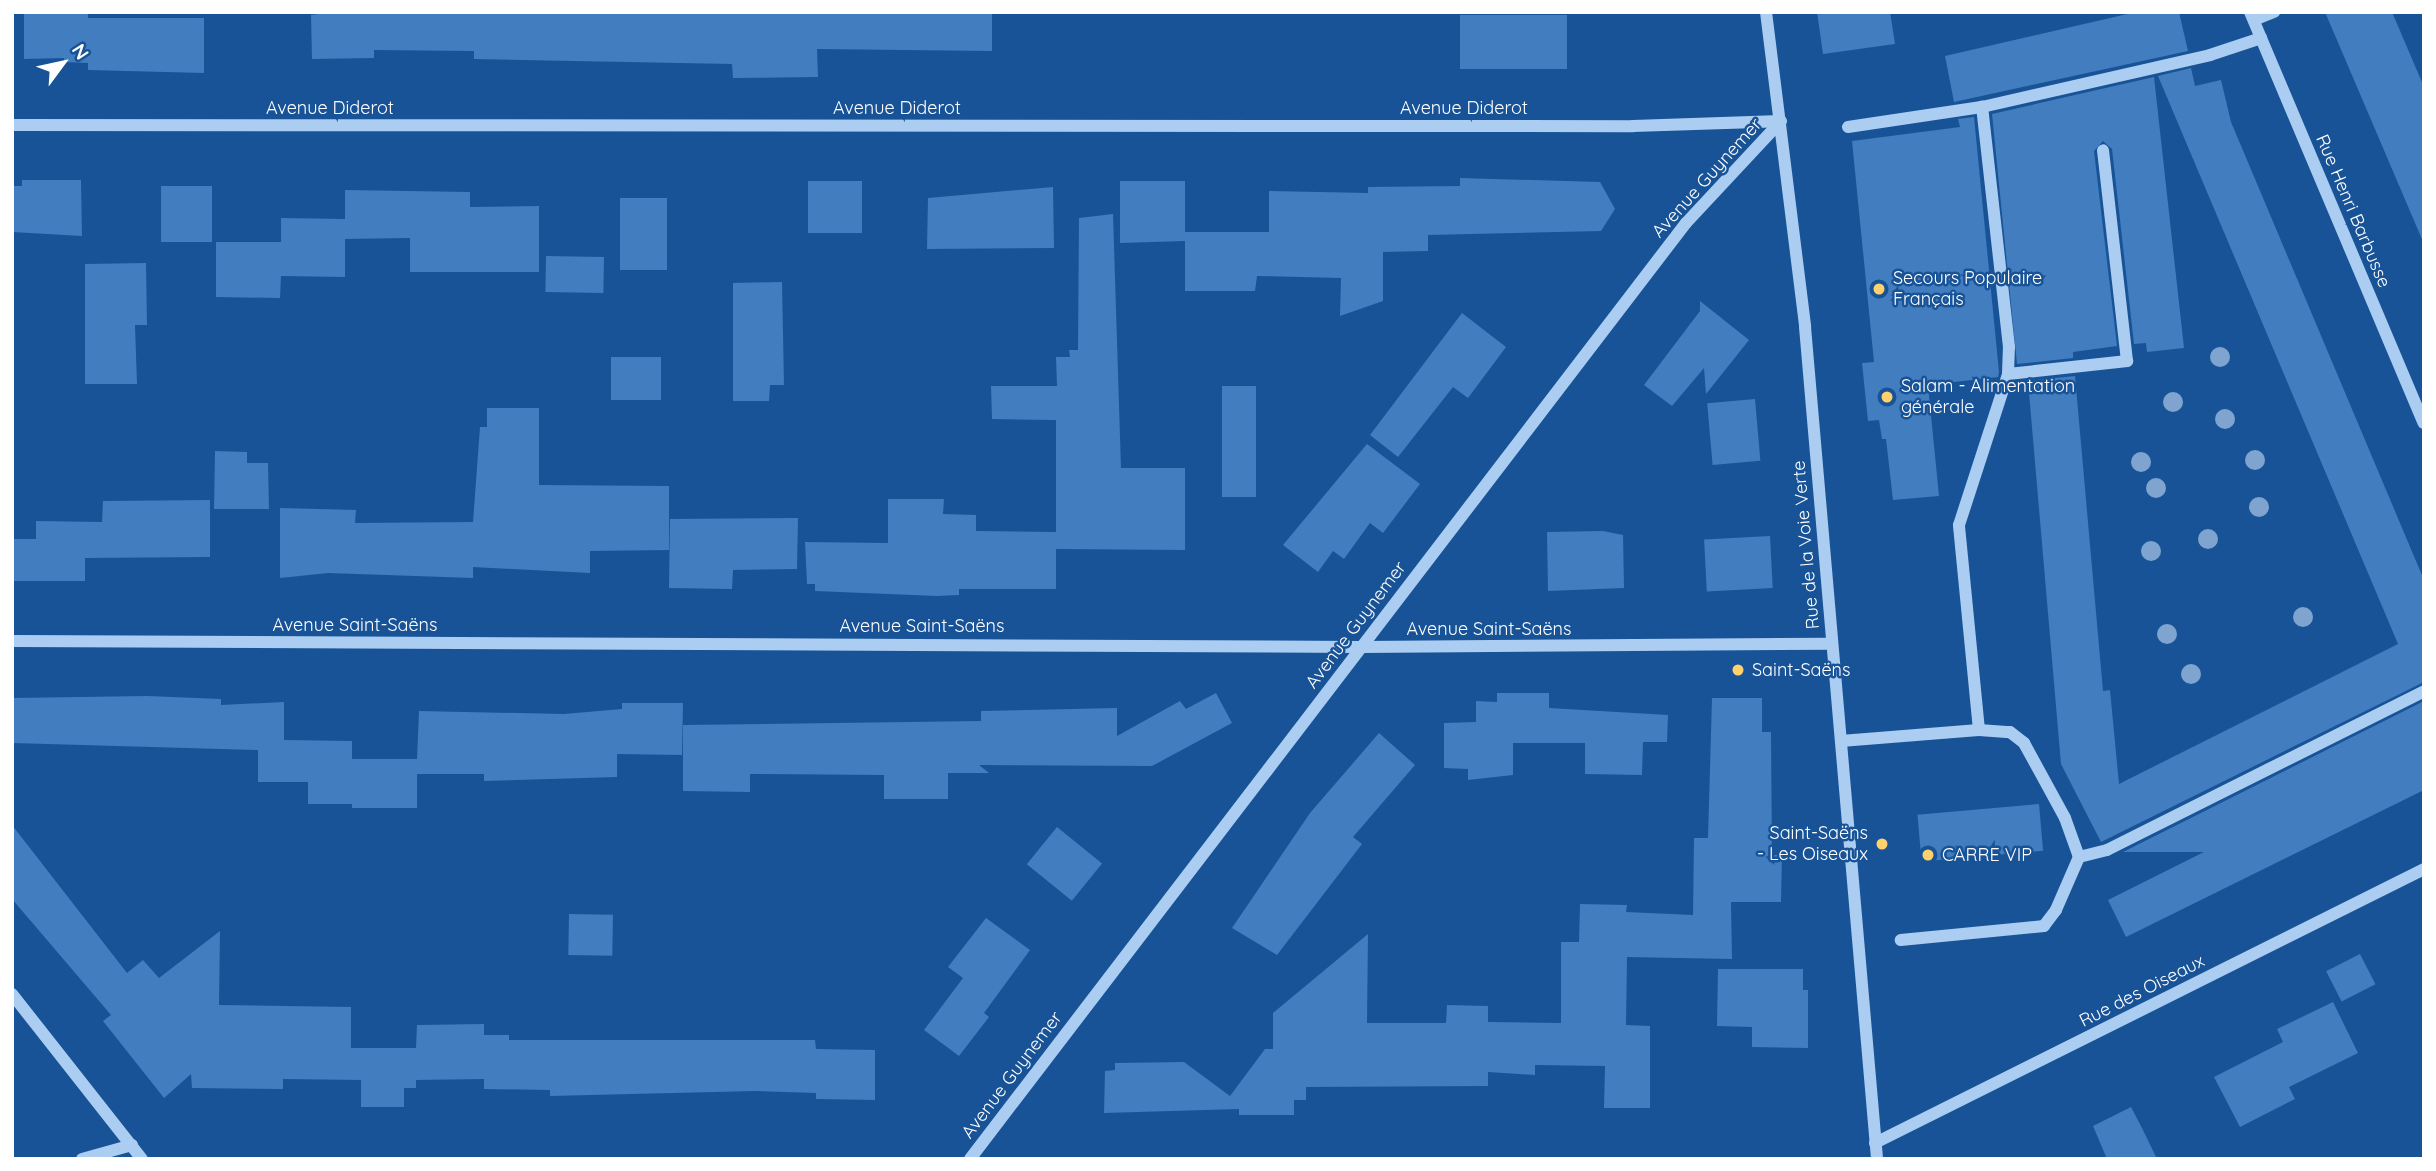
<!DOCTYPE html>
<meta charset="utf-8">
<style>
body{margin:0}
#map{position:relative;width:2436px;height:1171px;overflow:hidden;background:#185397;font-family:Quicksand,sans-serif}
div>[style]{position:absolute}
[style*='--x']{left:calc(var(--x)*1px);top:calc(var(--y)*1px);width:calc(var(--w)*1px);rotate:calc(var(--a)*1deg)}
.building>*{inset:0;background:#417dbf;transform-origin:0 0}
.minor>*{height:12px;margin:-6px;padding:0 6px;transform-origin:6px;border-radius:6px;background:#abcdf1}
.trees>*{width:20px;height:20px;margin:-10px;border-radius:50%;background:#7ea4cf}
.dots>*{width:19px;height:19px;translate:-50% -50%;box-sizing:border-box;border:4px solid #185397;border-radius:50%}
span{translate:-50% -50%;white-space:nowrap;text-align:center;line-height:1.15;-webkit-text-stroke:5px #185397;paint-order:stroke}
.street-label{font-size:18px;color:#fff}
.poi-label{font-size:18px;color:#fff}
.left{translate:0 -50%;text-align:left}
.right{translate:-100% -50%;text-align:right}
.frame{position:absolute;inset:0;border:14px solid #fff;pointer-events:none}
.north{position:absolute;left:28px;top:28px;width:70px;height:70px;-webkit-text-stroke:5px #185397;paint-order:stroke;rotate:57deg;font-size:19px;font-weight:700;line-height:28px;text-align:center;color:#fff}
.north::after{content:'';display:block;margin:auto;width:24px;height:32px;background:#fff;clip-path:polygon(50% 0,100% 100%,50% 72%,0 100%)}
</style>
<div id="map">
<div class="building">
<i style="clip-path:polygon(24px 12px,88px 12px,88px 18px,204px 18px,204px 73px,88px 70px,88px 63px,64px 62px,64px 58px,24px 59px)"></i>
<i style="clip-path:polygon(331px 12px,992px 12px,992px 51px,817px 49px,818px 77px,733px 78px,732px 64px,474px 59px,474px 51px,374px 50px,374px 58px,312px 59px,311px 15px)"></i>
<i style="clip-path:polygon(1817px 12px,1890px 12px,1895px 44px,1823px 54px)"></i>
<i style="clip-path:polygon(2136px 12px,2179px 12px,2188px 51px,1954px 102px,1945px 56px)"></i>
<i style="clip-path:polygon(2325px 12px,2392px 12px,2424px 87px,2424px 244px)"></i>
<i style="left:1460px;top:15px;width:107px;height:54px"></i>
<i style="clip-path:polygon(2191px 68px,2195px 86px,2221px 80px,2231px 122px,2424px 580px,2424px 682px,2101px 842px,2061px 764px,2028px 381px,2075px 376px,2103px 691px,2110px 690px,2119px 784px,2398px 644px,2158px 76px)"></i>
<i style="clip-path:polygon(2154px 77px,2184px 348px,2147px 352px,2146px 343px,2134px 344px,2112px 149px,2103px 141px,2094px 151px,2117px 346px,2073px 352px,2073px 358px,2017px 364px,1992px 114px)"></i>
<i style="clip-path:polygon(1974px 117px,1999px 372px,1998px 377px,1928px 385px,1939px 496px,1893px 500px,1886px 439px,1882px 439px,1879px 420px,1868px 421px,1862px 363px,1874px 362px,1852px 141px,1960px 127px,1958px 119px)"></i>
<i style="clip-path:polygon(1460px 178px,1600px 182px,1615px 209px,1601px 231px,1428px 235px,1428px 251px,1383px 252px,1383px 301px,1340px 316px,1341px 278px,1257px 276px,1255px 291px,1185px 291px,1185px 241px,1120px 243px,1120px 181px,1185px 181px,1185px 232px,1269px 232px,1269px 191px,1368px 193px,1368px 187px,1460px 186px)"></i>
<i style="clip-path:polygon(22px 180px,81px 180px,82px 236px,12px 232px,12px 186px,22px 186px)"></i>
<i style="left:862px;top:181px;width:52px;height:54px;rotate:90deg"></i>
<i style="left:161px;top:186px;width:51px;height:56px"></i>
<i style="clip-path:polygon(1053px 187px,1054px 248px,927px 249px,928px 198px)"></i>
<i style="clip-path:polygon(345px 190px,470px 192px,470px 207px,539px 206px,539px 272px,410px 272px,410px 238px,345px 239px,345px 277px,281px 276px,280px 298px,216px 297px,216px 242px,281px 242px,281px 218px,345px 219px)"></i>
<i style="left:620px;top:198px;width:47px;height:72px"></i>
<i style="clip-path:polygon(1113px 214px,1121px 468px,1185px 468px,1185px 550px,1056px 549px,1056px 589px,959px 589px,959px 595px,937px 596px,815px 591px,815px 584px,807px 584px,805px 542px,888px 543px,888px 499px,944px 499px,943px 514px,976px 515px,976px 531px,1056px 532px,1056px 547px,1056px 420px,992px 419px,991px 386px,1057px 386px,1056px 357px,1070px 357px,1069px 350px,1078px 350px,1079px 218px)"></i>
<i style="left:546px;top:256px;width:58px;height:36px;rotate:1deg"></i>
<i style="clip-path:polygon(146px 263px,147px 325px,135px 325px,137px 384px,85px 384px,85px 264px)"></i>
<i style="clip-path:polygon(782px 282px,784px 385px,770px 385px,769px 401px,733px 401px,733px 283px)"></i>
<i style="clip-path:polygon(1700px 301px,1749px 340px,1706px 394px,1704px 368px,1672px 406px,1644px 385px,1700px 311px)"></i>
<i style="clip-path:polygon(1462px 313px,1506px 347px,1468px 398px,1453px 387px,1398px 457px,1370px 435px)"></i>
<i style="left:611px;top:357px;width:50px;height:43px"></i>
<i style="left:1222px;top:386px;width:34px;height:111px"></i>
<i style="left:1755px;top:399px;width:62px;height:48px;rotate:85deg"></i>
<i style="clip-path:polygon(487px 408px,539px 408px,539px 485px,669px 486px,669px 550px,590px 551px,590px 573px,473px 567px,473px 578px,328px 573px,280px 578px,280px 508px,356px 510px,355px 523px,473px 522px,480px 427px,487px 427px)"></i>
<i style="clip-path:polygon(1367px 444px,1420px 484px,1383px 533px,1370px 523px,1344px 559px,1333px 551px,1318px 572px,1283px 545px)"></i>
<i style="clip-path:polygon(215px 451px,247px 452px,247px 463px,268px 463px,269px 509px,214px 509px)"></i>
<i style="clip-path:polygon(210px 500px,210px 557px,85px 558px,85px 581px,12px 581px,12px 539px,36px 539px,36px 521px,102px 522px,103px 501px)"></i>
<i style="clip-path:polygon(798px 518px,797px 569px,733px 570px,732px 589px,669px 588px,670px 519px)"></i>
<i style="clip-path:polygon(1603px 531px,1623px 535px,1624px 588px,1548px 591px,1547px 532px)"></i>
<i style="left:1770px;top:536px;width:52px;height:66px;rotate:87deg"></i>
<i style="clip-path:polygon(1216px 693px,1232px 723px,1152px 766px,979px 765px,989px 773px,948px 773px,948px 799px,884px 799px,884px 775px,750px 774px,750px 792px,683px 791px,683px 725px,981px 721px,981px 711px,1117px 708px,1117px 736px,1180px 701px,1186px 709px)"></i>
<i style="clip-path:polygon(1497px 693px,1549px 693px,1549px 708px,1668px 715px,1667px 742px,1643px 742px,1642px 775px,1585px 774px,1585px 743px,1513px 743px,1513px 775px,1468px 780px,1468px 769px,1444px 768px,1444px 723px,1476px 722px,1476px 701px,1497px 702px)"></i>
<i style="clip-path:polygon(147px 696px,221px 699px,221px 705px,284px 702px,284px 740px,352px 741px,352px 759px,417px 759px,419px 711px,564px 714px,622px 709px,622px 703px,683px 703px,682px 755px,617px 754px,617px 777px,484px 781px,484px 774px,417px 774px,417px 808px,352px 808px,352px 804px,308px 804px,308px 782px,258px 782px,258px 750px,12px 743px,12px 698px)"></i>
<i style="clip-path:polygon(1712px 698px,1762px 698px,1762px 732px,1771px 732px,1772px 855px,1782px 855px,1781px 902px,1731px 902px,1732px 959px,1627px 957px,1626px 1025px,1650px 1026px,1650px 1108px,1604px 1108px,1605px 1066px,1535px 1065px,1535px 1075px,1488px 1072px,1488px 1086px,1306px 1087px,1306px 1100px,1294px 1100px,1294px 1115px,1239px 1115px,1239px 1109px,1104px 1113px,1105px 1071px,1115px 1070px,1115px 1063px,1184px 1062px,1230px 1096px,1265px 1049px,1273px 1049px,1273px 1013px,1368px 934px,1367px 1023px,1446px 1023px,1447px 1005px,1488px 1006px,1488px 1022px,1561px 1023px,1561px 942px,1579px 942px,1580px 904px,1627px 905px,1626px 912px,1693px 915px,1694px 838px,1708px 838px)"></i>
<i style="clip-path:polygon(2424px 701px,2424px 790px,2126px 937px,2108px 900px,2204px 852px,2123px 852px)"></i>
<i style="clip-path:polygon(1379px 733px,1415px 765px,1353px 837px,1362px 844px,1277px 955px,1232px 928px,1310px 813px)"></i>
<i style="left:2039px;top:804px;width:47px;height:122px;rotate:85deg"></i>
<i style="clip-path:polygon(12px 825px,127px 973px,143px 960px,159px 978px,220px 931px,219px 1005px,351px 1007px,351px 1048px,416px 1048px,417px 1025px,484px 1024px,484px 1035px,509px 1035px,509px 1040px,815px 1040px,816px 1049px,875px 1050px,875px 1100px,816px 1099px,816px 1093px,755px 1091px,550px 1096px,550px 1090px,484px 1089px,484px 1079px,416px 1080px,416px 1088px,404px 1088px,404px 1107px,361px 1107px,361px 1080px,283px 1079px,283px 1089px,192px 1088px,191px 1074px,164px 1098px,103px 1021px,111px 1015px,12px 899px)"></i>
<i style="left:1057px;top:827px;width:58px;height:48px;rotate:39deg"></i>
<i style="left:569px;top:914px;width:44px;height:41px;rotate:1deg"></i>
<i style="clip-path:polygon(986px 918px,1030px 950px,984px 1013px,989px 1017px,959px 1056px,924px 1030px,963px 978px,948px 967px)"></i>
<i style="left:2360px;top:954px;width:34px;height:38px;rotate:63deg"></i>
<i style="clip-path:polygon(1718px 969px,1803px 969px,1803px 990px,1808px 990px,1808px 1048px,1752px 1047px,1752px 1027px,1717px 1026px)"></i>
<i style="clip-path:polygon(2333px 1002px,2358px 1053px,2289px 1087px,2295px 1099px,2240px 1127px,2214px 1077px,2283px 1042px,2277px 1029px)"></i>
<i style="clip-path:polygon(2131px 1107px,2143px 1130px,2157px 1159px,2107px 1159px,2093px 1126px)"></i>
</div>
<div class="minor">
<i style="--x:1766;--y:12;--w:317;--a:82.9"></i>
<i style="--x:1805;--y:327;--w:835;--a:85.05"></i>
<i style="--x:2250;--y:12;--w:446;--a:67.1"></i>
<i style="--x:2254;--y:20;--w:22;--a:-22"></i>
<i style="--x:12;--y:125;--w:1621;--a:0.04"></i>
<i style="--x:1633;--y:126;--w:148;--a:-1.9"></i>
<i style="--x:1848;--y:127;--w:135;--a:-8.5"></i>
<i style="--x:2008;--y:374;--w:120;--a:-6.2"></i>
<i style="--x:2127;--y:361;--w:212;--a:-96.5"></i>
<i style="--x:12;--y:641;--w:1349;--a:0.25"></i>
<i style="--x:1361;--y:647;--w:471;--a:-0.4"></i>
<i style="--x:1979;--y:730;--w:206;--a:-95.6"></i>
<i style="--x:1959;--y:525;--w:159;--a:-72"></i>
<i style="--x:2008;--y:374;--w:27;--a:-88"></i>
<i style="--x:2009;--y:347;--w:242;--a:-96.4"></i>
<i style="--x:1982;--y:107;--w:234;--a:-12.8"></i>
<i style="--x:2210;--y:55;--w:54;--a:-18.4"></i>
<i style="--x:1841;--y:741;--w:138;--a:-4.6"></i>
<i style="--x:1979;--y:730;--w:31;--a:4"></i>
<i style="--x:2010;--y:732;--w:18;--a:38"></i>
<i style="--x:2024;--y:743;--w:85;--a:61.3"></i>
<i style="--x:2065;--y:818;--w:41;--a:70.3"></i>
<i style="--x:2079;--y:857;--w:58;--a:113.5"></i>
<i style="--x:2056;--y:910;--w:20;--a:127"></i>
<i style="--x:2044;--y:926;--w:144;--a:174.4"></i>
<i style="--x:2079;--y:857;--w:29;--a:-14"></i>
<i style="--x:2107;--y:850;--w:355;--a:-26.6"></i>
<i style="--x:12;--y:994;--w:210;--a:51.8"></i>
<i style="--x:1875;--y:1143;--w:614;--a:-26.52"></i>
<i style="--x:82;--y:1159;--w:52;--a:-15.6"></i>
<i style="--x:970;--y:1159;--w:1178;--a:-52.59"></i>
<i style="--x:1686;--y:223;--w:139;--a:-47"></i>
</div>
<div class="trees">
<i style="left:2220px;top:357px"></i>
<i style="left:2173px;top:402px"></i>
<i style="left:2225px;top:419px"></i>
<i style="left:2255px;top:460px"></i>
<i style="left:2141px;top:462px"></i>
<i style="left:2156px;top:488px"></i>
<i style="left:2259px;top:507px"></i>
<i style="left:2208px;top:539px"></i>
<i style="left:2151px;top:551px"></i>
<i style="left:2303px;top:617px"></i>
<i style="left:2167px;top:634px"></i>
<i style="left:2191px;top:674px"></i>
</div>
<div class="dots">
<i style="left:1879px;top:289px;background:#ffd06b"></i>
<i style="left:1887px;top:397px;background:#ffd06b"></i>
<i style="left:1738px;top:670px;background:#ffd06b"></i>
<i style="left:1882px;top:844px;background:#ffd06b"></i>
<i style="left:1928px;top:855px;background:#ffd06b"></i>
</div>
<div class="street-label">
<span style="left:330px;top:108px">Avenue Diderot</span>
<span style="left:897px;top:108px">Avenue Diderot</span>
<span style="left:1464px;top:108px">Avenue Diderot</span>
<span style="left:1707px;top:178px;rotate:-48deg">Avenue Guynemer</span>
<span style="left:2353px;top:211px;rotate:67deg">Rue Henri Barbusse</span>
<span style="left:1806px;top:545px;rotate:-95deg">Rue de la Voie Verte</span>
<span style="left:355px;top:625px">Avenue Saint-Saëns</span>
<span style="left:1356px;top:625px;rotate:-53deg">Avenue Guynemer</span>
<span style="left:922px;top:626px">Avenue Saint-Saëns</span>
<span style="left:1489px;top:629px">Avenue Saint-Saëns</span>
<span style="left:2142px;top:991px;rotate:-27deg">Rue des Oiseaux</span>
<span style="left:1012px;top:1075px;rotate:-53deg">Avenue Guynemer</span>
</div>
<div class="poi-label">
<span class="left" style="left:1893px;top:289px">Secours Populaire<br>Français</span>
<span class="left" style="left:1901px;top:397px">Salam - Alimentation<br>générale</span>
<span class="left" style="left:1752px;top:670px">Saint-Saëns</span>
<span class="right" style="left:1868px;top:844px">Saint-Saëns<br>- Les Oiseaux</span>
<span class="left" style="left:1942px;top:855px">CARRE VIP</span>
</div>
<div class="frame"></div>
<div class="north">N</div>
</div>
